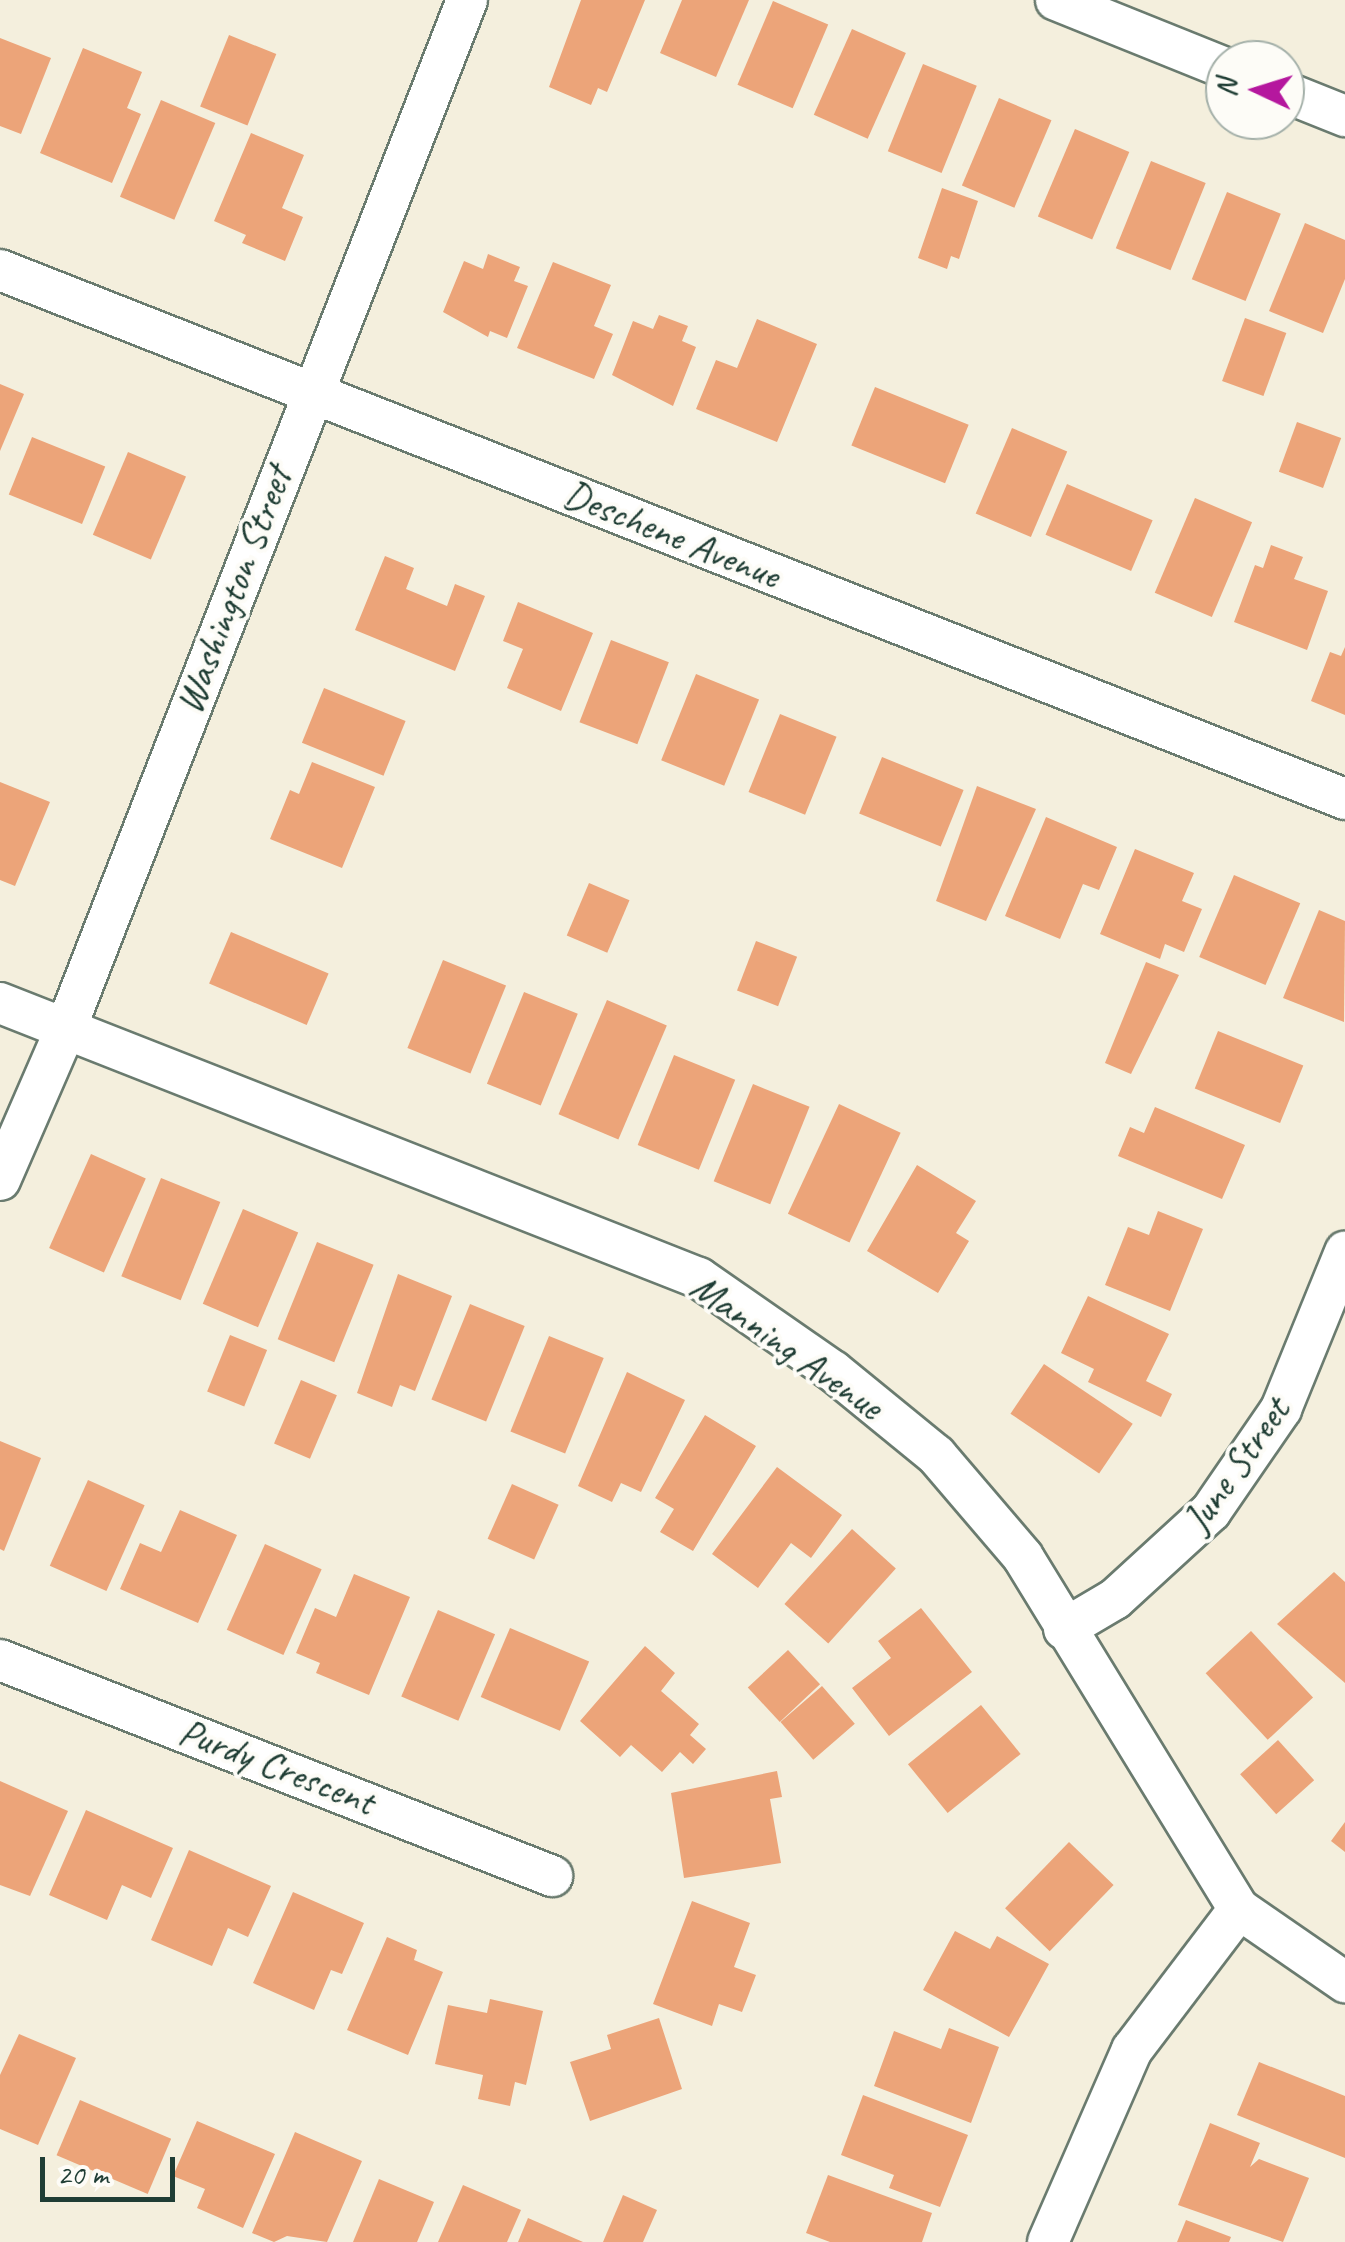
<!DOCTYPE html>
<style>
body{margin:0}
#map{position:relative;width:1345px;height:2242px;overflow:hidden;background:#f4efdd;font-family:Caveat,sans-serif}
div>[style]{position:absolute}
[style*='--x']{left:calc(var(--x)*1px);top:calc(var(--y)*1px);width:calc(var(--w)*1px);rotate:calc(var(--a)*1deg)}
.building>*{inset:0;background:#eca479;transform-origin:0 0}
.roads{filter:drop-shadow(2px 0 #6a7b6f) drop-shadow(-2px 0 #6a7b6f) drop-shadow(0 2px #6a7b6f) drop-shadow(0 -2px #6a7b6f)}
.street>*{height:40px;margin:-20px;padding:0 20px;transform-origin:20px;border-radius:20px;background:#fff}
span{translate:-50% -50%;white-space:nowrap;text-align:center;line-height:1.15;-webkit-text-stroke:8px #fdfcf7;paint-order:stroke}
.street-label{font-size:40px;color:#1f3d34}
.north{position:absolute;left:1205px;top:40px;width:100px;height:100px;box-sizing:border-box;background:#fdfcf7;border:2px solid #a4b0a9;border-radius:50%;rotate:274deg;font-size:28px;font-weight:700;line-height:40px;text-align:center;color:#1f3d34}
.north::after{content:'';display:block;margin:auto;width:35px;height:45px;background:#b5179e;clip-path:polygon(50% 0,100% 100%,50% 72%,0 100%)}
.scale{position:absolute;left:40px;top:2157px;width:135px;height:45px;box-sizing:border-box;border:5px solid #1f3d34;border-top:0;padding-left:12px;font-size:30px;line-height:35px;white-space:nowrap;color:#1f3d34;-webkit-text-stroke:8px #fdfcf7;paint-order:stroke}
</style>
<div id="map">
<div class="building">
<i style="clip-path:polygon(581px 0,645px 0,607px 92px,598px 88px,591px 105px,549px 87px)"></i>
<i style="clip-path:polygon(682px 0,749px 0,716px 77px,660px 53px)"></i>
<i style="left:773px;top:1px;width:60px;height:91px;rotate:23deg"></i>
<i style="left:852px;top:29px;width:59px;height:94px;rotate:24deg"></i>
<i style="left:229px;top:35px;width:51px;height:77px;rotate:22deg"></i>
<i style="clip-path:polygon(0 38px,51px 58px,21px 134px,0 126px)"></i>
<i style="clip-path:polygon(83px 48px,142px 72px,127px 108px,141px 114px,112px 183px,40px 153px)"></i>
<i style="left:923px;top:64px;width:58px;height:94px;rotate:22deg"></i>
<i style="left:999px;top:98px;width:57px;height:95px;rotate:23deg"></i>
<i style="left:161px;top:100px;width:59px;height:105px;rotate:23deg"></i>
<i style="left:1075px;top:129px;width:59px;height:95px;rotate:23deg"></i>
<i style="clip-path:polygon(251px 133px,304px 155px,282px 208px,303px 217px,285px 261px,242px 243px,246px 235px,214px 221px)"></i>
<i style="left:1151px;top:161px;width:59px;height:94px;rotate:22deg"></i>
<i style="clip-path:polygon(942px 188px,978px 201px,959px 259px,951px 256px,947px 269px,918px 258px)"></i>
<i style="left:1227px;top:192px;width:58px;height:94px;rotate:22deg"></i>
<i style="clip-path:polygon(1305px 223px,1345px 240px,1345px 279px,1323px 333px,1269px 311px)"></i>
<i style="clip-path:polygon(488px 254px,520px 267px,514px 281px,528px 286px,507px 338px,490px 331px,488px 337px,443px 312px,464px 261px,483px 269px)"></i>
<i style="clip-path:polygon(553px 262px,611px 285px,594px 326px,613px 334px,594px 379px,517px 348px)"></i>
<i style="clip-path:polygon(659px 315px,688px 326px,682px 341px,696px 347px,673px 406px,612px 375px,633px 321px,653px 329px)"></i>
<i style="left:1245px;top:318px;width:44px;height:67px;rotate:20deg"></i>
<i style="clip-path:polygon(757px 319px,817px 344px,777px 442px,696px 409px,716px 360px,737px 368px)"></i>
<i style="clip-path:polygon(0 384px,24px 394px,0 451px)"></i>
<i style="left:875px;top:387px;width:101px;height:63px;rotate:22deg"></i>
<i style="left:1297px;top:422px;width:47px;height:53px;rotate:20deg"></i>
<i style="left:1012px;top:428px;width:60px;height:93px;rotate:23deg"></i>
<i style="left:32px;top:437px;width:79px;height:62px;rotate:22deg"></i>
<i style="left:128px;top:452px;width:63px;height:90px;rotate:23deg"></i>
<i style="left:1067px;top:484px;width:93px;height:55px;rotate:23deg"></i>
<i style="left:1195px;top:498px;width:62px;height:103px;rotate:23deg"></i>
<i style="clip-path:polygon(1271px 545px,1303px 557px,1294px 579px,1328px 591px,1307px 650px,1234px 622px,1255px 565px,1263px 568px)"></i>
<i style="clip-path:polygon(385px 556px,414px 568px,406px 589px,447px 606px,455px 584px,485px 596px,455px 671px,355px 630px)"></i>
<i style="clip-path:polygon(518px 602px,593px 633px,561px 711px,507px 688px,523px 649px,503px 641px)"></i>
<i style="left:611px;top:640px;width:62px;height:88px;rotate:21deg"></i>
<i style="clip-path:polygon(1345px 647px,1345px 715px,1311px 701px,1330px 652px,1341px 656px)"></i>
<i style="left:696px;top:674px;width:68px;height:93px;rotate:22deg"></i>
<i style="left:324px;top:688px;width:88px;height:59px;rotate:22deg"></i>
<i style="left:780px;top:714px;width:61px;height:84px;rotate:22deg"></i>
<i style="left:882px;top:757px;width:88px;height:61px;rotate:22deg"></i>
<i style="clip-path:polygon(312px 762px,375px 787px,342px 868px,270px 839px,290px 790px,299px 794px)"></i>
<i style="clip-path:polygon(0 782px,50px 802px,15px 886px,0 880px)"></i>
<i style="clip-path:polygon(977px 786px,1036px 809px,986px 921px,936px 901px)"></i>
<i style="clip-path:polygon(1046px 817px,1117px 847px,1099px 890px,1083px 884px,1060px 939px,1005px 916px)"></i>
<i style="clip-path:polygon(1135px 849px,1194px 873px,1182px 901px,1202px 909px,1184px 952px,1165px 944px,1160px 959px,1100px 934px)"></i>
<i style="left:1234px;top:875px;width:72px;height:89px;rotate:23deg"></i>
<i style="left:589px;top:883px;width:44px;height:57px;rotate:23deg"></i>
<i style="clip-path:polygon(1319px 910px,1345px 921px,1344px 1022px,1283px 998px)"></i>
<i style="left:231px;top:932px;width:106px;height:56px;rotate:23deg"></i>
<i style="left:756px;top:941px;width:44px;height:53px;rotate:21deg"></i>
<i style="left:443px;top:960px;width:68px;height:95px;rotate:22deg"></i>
<i style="clip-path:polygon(1146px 962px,1179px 975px,1131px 1074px,1105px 1063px)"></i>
<i style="left:524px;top:992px;width:58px;height:99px;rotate:22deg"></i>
<i style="left:607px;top:1000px;width:65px;height:124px;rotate:23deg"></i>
<i style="left:1218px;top:1031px;width:92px;height:62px;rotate:22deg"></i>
<i style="left:674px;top:1055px;width:66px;height:97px;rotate:22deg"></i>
<i style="left:753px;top:1084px;width:61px;height:105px;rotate:22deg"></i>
<i style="left:839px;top:1104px;width:68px;height:121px;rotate:25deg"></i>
<i style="clip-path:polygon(1155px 1107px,1245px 1145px,1222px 1199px,1118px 1156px,1130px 1127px,1144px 1133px)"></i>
<i style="left:91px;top:1154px;width:60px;height:103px;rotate:24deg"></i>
<i style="clip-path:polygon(917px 1165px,976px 1201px,956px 1233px,969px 1241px,938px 1293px,867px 1251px)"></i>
<i style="left:161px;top:1178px;width:64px;height:106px;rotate:22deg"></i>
<i style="left:243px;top:1209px;width:60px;height:103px;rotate:23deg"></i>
<i style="clip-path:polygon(1158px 1211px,1203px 1229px,1170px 1311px,1105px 1285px,1128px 1227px,1149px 1235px)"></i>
<i style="left:317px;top:1242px;width:61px;height:105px;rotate:22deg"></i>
<i style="clip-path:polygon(398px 1274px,452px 1296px,415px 1391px,400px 1385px,392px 1407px,357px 1393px)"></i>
<i style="clip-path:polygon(1088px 1296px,1169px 1334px,1146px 1381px,1172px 1394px,1161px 1417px,1088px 1382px,1094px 1369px,1061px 1353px)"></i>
<i style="left:470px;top:1304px;width:59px;height:103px;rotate:22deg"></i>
<i style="left:230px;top:1335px;width:40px;height:61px;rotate:22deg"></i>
<i style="left:549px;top:1336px;width:59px;height:103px;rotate:22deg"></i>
<i style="left:1044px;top:1364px;width:107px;height:60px;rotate:34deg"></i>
<i style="clip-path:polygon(627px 1372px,685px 1400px,641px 1492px,621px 1483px,612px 1502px,578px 1486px)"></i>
<i style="left:301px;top:1380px;width:39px;height:69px;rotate:23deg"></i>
<i style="clip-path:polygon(705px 1415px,756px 1446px,693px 1551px,660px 1532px,674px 1509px,655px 1498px)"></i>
<i style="clip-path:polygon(0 1441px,41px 1458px,4px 1551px,0 1549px)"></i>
<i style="clip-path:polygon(777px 1467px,842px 1515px,811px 1558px,791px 1543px,758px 1588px,712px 1554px)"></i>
<i style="left:88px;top:1480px;width:62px;height:94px;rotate:24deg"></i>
<i style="left:512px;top:1484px;width:51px;height:60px;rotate:24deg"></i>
<i style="clip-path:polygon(180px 1510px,237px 1535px,198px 1623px,120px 1589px,140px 1543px,161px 1552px)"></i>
<i style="left:852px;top:1529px;width:59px;height:101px;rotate:42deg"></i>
<i style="left:265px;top:1544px;width:62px;height:94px;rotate:24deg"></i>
<i style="clip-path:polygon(1334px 1572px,1345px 1582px,1345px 1683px,1277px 1624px)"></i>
<i style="clip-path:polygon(354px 1574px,410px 1597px,369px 1695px,316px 1673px,320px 1663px,296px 1653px,315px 1608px,336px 1617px)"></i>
<i style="clip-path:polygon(921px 1608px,972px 1672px,889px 1736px,852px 1688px,891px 1658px,878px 1641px)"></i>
<i style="left:438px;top:1610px;width:62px;height:94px;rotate:23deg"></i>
<i style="left:510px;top:1628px;width:86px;height:75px;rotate:23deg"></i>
<i style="left:1251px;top:1631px;width:91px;height:62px;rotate:47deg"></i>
<i style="clip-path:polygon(645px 1646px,675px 1673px,661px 1691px,699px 1724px,690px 1735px,706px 1749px,693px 1764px,680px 1752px,662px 1772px,631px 1745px,620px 1757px,580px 1721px)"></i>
<i style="left:788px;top:1650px;width:47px;height:55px;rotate:47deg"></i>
<i style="left:822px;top:1686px;width:50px;height:55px;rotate:49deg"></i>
<i style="left:981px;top:1705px;width:63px;height:94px;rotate:51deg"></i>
<i style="left:1278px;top:1740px;width:54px;height:51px;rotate:48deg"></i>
<i style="clip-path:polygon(777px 1771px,782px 1797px,770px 1799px,781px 1863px,684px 1878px,671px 1793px)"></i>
<i style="clip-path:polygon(0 1781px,68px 1811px,30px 1896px,0 1885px)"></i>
<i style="clip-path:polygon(86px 1810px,173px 1848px,151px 1898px,122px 1885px,107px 1920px,49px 1895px)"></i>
<i style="clip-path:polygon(1345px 1822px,1345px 1852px,1331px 1841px)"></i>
<i style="left:1069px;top:1842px;width:62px;height:92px;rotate:44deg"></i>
<i style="clip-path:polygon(189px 1850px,271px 1886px,248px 1937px,228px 1928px,212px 1966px,151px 1940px)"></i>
<i style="clip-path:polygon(293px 1892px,364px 1923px,342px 1974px,331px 1970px,314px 2010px,253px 1983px)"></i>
<i style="clip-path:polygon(692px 1901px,750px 1923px,734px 1967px,756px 1975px,742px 2012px,719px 2004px,712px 2026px,653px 2004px)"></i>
<i style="clip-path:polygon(955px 1931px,990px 1949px,997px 1936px,1049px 1964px,1009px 2037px,923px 1990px)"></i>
<i style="clip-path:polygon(387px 1937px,417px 1950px,414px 1960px,443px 1972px,408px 2055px,347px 2030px)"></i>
<i style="clip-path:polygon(490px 1999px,543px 2011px,526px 2085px,515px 2082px,510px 2106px,478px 2099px,483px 2075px,435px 2064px,448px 2005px,487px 2013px)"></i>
<i style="clip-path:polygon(659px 2018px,682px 2089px,590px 2121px,570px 2062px,611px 2049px,607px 2035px)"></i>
<i style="clip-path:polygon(949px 2028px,999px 2047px,971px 2123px,874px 2086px,894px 2031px,941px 2049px)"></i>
<i style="clip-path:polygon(19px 2034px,76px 2058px,38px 2145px,0 2129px,0 2075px)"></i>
<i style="clip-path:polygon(1259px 2062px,1345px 2096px,1345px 2158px,1237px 2115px)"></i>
<i style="clip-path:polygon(863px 2095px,968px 2135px,940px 2207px,889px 2188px,894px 2175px,841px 2155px)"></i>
<i style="left:80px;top:2100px;width:99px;height:60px;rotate:23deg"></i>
<i style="clip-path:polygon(197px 2121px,275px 2154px,243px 2228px,197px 2208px,205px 2189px,173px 2176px)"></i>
<i style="clip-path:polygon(1210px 2123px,1260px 2143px,1250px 2167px,1259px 2159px,1309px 2178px,1283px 2242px,1178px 2205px)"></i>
<i style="clip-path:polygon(295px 2132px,362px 2161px,327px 2242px,287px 2236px,274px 2242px,252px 2233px)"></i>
<i style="clip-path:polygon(828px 2175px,932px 2213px,922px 2242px,830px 2242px,806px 2233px)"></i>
<i style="clip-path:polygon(379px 2179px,434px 2202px,417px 2242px,353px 2242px)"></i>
<i style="clip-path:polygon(463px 2185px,521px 2210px,507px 2242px,438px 2242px)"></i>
<i style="clip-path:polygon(623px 2195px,657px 2210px,643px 2242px,603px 2242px)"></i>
<i style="clip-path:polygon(528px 2218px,583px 2242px,518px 2242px)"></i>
<i style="clip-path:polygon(1186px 2220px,1231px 2237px,1229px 2242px,1177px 2242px)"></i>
</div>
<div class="roads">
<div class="street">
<i style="--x:1056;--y:0;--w:182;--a:21.9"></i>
<i style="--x:1285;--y:92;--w:65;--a:21.8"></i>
<i style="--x:0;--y:270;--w:1445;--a:21.47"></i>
<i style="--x:0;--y:1003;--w:751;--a:21.48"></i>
<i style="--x:699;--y:1278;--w:163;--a:34.8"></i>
<i style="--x:833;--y:1371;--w:133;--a:39.2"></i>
<i style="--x:936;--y:1455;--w:134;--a:49.5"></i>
<i style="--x:1023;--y:1557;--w:413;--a:58.5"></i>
<i style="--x:1239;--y:1909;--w:129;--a:34.6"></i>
<i style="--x:0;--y:1180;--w:166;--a:-66.5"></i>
<i style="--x:66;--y:1028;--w:1103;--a:-68.69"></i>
<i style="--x:1064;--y:1629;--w:59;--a:-30.5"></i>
<i style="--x:1115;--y:1599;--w:130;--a:-42.5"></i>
<i style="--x:1211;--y:1511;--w:124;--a:-55.5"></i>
<i style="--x:1281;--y:1409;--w:170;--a:-67.8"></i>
<i style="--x:0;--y:1660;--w:593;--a:21.37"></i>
<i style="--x:1048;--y:2242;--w:210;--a:-66.4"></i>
<i style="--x:1132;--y:2050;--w:177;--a:-52.8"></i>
</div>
</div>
<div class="street-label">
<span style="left:672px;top:534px;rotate:22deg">Deschene Avenue</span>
<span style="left:233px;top:590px;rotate:-69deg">Washington Street</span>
<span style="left:787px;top:1346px;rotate:35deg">Manning Avenue</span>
<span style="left:1236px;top:1465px;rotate:-55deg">June Street</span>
<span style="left:277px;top:1766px;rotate:21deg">Purdy Crescent</span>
</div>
<div class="north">N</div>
<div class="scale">20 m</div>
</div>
